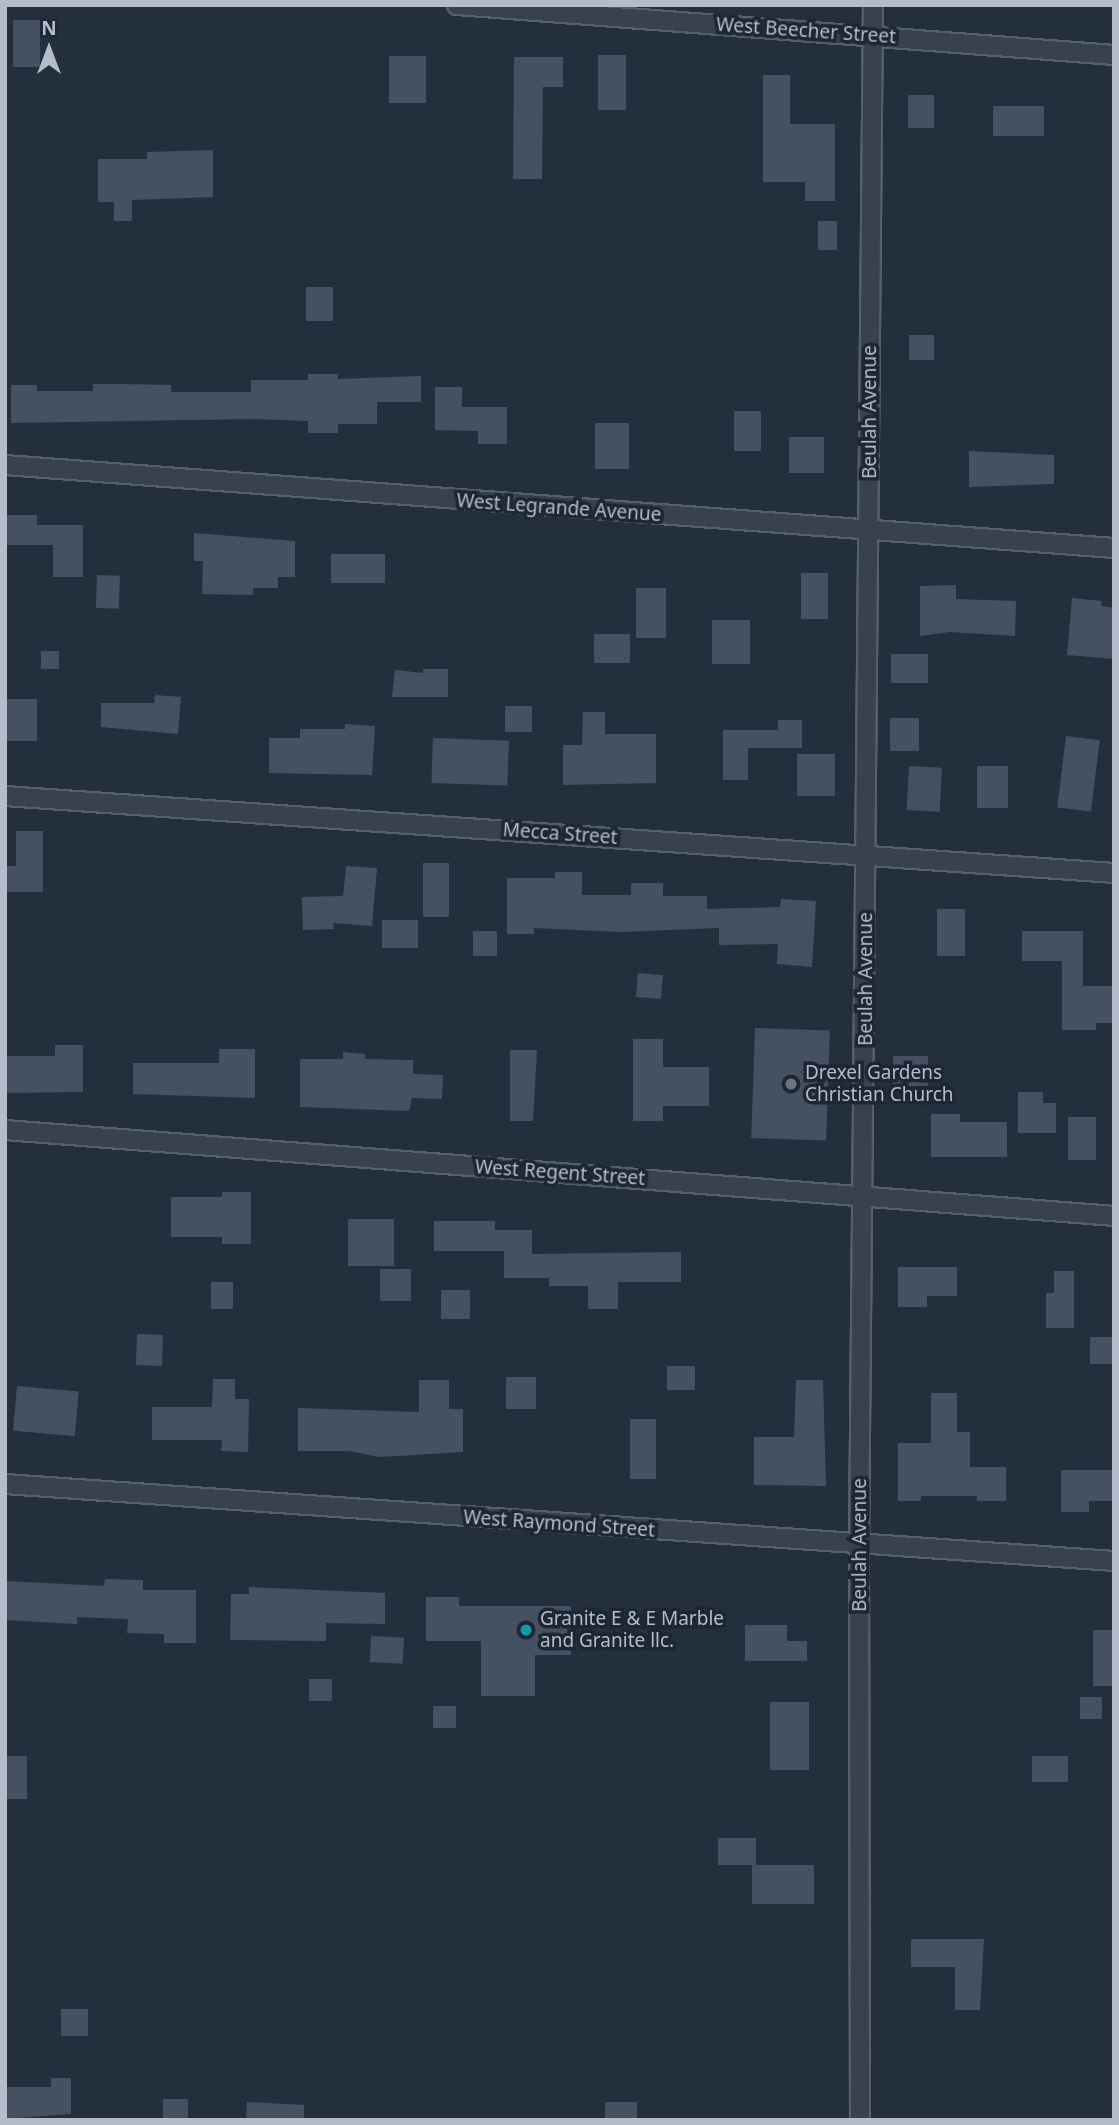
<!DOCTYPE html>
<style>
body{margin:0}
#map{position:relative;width:1119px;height:2125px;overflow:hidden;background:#242f3e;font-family:"Noto Sans",sans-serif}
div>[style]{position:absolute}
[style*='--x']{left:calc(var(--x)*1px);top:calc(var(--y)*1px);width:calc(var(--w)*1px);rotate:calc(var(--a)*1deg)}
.building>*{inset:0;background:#455162;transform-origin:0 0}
.roads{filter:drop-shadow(2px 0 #565f6c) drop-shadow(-2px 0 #565f6c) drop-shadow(0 2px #565f6c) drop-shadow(0 -2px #565f6c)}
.street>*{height:18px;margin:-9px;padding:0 9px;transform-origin:9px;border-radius:9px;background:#38414e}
.dots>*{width:19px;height:19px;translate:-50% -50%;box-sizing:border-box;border:4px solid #1d2633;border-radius:50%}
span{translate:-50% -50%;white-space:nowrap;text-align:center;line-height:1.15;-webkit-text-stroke:7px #1d2633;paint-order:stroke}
.street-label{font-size:19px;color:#b4bcc9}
.poi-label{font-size:19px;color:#b4bcc9}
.left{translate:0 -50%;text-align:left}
.frame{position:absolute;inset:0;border:7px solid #b4bcc9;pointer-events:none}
.north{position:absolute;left:14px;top:14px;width:70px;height:70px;-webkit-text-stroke:5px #1d2633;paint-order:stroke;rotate:0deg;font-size:19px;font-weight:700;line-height:28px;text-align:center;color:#b4bcc9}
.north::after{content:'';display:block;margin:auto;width:24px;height:32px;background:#b4bcc9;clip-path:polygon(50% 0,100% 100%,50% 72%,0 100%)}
</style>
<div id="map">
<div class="building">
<i style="left:13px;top:20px;width:27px;height:47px"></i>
<i style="left:598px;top:55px;width:28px;height:55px"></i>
<i style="left:389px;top:56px;width:37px;height:47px"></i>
<i style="clip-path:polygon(514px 57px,563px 57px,563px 87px,543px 87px,542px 179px,513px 179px)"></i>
<i style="clip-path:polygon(763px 75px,790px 75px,790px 124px,835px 124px,835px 201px,805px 201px,805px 182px,763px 182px)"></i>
<i style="left:908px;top:95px;width:26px;height:33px"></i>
<i style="left:993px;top:106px;width:51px;height:30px"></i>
<i style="clip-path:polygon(213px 150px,213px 197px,132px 200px,132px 221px,114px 221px,114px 202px,98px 202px,98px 159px,147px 159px,147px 152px)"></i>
<i style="left:818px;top:221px;width:19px;height:29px"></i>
<i style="left:306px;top:287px;width:27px;height:34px"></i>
<i style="left:909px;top:335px;width:25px;height:25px"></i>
<i style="clip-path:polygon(308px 374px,338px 374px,338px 379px,421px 376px,421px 402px,377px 402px,377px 424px,338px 424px,338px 433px,308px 433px,308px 421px,251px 419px,11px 423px,11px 385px,37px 385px,37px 391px,93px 391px,93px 384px,121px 384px,171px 385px,171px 392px,251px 392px,251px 380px,308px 380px)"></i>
<i style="clip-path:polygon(435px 387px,462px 387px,462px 407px,507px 407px,507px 444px,478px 444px,478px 431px,435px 430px)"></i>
<i style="left:734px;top:411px;width:27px;height:40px"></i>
<i style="left:595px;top:423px;width:34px;height:46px"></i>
<i style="left:789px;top:437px;width:35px;height:36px"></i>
<i style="clip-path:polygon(969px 451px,1054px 455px,1054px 484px,969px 487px)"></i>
<i style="clip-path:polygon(7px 515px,37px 515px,37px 525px,83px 525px,83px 577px,53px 577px,53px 545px,7px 545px)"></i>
<i style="clip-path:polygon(194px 533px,295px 541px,295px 577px,278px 577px,278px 588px,253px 588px,253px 595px,202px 594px,203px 561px,194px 561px)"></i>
<i style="left:331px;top:554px;width:54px;height:29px"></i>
<i style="left:801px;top:573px;width:27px;height:46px"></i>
<i style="left:97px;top:575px;width:23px;height:33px;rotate:2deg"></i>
<i style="clip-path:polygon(956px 585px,956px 599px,1016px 601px,1015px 636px,950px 632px,920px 636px,920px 586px)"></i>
<i style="left:636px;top:588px;width:30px;height:50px"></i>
<i style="clip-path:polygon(1072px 598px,1102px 601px,1101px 606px,1114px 608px,1114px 659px,1067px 655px)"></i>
<i style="left:712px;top:620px;width:38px;height:44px"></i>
<i style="left:594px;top:634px;width:36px;height:29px"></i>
<i style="left:59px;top:651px;width:18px;height:18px;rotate:90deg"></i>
<i style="left:891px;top:654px;width:37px;height:29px"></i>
<i style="clip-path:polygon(423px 669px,448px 669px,448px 697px,392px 697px,395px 670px,423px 673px)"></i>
<i style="clip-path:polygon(155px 695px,181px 697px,178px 734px,101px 727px,101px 703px,154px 703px)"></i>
<i style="left:7px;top:699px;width:30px;height:42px"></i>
<i style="left:505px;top:706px;width:27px;height:26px"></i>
<i style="clip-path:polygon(583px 712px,605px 712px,605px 734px,656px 734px,656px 783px,563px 785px,563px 745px,582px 745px)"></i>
<i style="left:890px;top:718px;width:29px;height:33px"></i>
<i style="clip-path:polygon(778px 720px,802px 720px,802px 748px,748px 748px,748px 780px,723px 780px,723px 730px,778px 730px)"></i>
<i style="clip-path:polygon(345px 724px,375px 726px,372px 775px,269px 773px,269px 738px,300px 738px,300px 729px,345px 729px)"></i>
<i style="left:1066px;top:736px;width:34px;height:72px;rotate:7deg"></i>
<i style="left:433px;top:738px;width:76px;height:45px;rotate:2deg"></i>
<i style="left:797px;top:754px;width:38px;height:42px"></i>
<i style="left:909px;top:766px;width:33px;height:44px;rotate:3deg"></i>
<i style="left:977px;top:766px;width:31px;height:42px"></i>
<i style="clip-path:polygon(16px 831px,43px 831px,43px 892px,5px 892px,5px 866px,16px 866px)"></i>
<i style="left:423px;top:863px;width:26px;height:54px"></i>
<i style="clip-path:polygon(346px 866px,377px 868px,372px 926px,333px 923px,334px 929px,303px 930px,302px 897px,343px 896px)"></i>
<i style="clip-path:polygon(555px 872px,582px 872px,582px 895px,631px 895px,631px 883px,663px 883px,663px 896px,707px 896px,707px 909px,780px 907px,781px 899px,816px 901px,812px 967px,777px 964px,778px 944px,719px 945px,719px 928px,621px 932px,534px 928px,534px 934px,507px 934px,507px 878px,555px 878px)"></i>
<i style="left:937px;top:909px;width:28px;height:47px"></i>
<i style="left:382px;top:920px;width:36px;height:28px"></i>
<i style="left:473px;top:931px;width:24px;height:25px"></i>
<i style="clip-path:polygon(1022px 931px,1083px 931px,1083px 986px,1114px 986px,1114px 1023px,1096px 1023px,1096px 1030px,1062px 1030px,1062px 961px,1022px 961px)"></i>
<i style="left:638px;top:973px;width:25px;height:24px;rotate:5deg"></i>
<i style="left:755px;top:1028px;width:75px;height:110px;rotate:2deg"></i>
<i style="clip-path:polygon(633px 1039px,663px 1039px,663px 1067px,709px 1067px,709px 1106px,663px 1106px,663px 1121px,633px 1121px)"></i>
<i style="clip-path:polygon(55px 1045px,83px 1045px,83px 1092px,5px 1093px,5px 1056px,55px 1056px)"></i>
<i style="clip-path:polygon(219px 1049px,255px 1049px,255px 1098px,133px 1094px,133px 1063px,219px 1063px)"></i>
<i style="clip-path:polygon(510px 1050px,537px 1050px,533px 1121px,510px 1121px)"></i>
<i style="clip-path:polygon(343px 1052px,365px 1054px,365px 1059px,413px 1060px,413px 1074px,443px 1075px,442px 1099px,412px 1098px,409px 1111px,300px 1107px,300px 1059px,343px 1059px)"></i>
<i style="left:893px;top:1056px;width:35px;height:30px"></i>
<i style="clip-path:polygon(1018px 1092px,1043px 1092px,1043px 1103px,1056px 1103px,1056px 1133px,1018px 1133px)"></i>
<i style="clip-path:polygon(931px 1114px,960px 1114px,960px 1122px,1007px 1122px,1007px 1157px,931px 1157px)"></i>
<i style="left:1068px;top:1117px;width:28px;height:43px"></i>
<i style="clip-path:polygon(222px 1192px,251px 1192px,251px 1244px,222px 1244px,222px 1237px,171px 1237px,171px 1197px,222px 1197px)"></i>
<i style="left:348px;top:1219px;width:46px;height:47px"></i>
<i style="clip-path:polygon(434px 1221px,495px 1221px,495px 1230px,532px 1230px,532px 1254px,681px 1252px,681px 1282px,618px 1282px,618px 1309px,588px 1309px,588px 1286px,549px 1286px,549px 1278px,504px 1278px,504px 1251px,434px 1251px)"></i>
<i style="clip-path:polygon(898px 1267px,957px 1267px,957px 1296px,927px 1296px,927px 1307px,898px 1307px)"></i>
<i style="left:380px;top:1269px;width:31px;height:32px"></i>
<i style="clip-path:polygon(1054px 1271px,1074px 1271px,1074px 1328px,1046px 1328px,1046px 1293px,1054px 1293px)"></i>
<i style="left:211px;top:1282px;width:22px;height:27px"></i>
<i style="left:441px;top:1290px;width:29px;height:29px"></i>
<i style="left:137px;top:1334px;width:26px;height:31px;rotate:2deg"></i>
<i style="left:1090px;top:1337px;width:24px;height:27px"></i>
<i style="left:667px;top:1366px;width:28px;height:24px"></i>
<i style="left:506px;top:1377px;width:30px;height:32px"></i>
<i style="clip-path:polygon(213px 1379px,235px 1379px,235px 1399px,249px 1399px,248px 1452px,221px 1451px,222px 1440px,152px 1440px,152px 1407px,212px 1407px)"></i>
<i style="clip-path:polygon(419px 1380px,449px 1380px,449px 1409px,463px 1409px,463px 1452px,380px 1457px,349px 1451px,298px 1451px,298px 1408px,419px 1412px)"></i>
<i style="clip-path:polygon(796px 1380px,823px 1380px,826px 1486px,754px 1485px,754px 1437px,794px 1437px)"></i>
<i style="left:17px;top:1386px;width:62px;height:45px;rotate:5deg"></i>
<i style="clip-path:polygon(931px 1393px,957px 1393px,957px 1432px,970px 1432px,970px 1467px,1006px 1467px,1006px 1501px,977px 1501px,977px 1496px,921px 1496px,921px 1501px,898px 1501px,898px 1443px,931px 1443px)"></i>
<i style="left:630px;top:1419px;width:26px;height:60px"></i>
<i style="clip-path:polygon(1061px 1470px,1114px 1470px,1114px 1501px,1089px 1501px,1089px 1512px,1061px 1512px)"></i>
<i style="clip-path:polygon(105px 1579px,143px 1580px,143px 1590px,196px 1590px,196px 1643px,164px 1643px,164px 1634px,127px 1633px,128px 1619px,77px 1617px,77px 1624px,5px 1620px,5px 1581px,104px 1586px)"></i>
<i style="clip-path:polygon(249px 1587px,385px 1593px,385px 1624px,326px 1623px,326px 1641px,230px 1640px,231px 1594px,249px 1594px)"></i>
<i style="clip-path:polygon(426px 1597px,459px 1597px,459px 1606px,571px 1606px,571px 1655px,535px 1655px,535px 1696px,481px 1696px,481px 1641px,426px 1641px)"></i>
<i style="clip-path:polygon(745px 1625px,787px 1625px,787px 1641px,807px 1641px,807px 1661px,745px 1661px)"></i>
<i style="left:1093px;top:1630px;width:21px;height:56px"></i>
<i style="left:371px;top:1636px;width:33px;height:26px;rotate:3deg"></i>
<i style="left:332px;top:1679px;width:22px;height:23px;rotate:90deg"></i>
<i style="left:1080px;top:1697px;width:22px;height:22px"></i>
<i style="left:770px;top:1702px;width:39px;height:68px"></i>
<i style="left:456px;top:1706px;width:22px;height:23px;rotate:90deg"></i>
<i style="left:5px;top:1756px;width:22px;height:43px"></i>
<i style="left:1032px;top:1756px;width:36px;height:26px"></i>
<i style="clip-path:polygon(718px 1838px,756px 1838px,756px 1865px,814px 1865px,814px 1904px,752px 1904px,752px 1865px,718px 1865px)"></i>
<i style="clip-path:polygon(911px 1939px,984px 1939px,980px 2010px,955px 2010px,955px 1967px,911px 1967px)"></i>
<i style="left:61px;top:2009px;width:27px;height:27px"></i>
<i style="clip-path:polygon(51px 2078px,71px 2078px,71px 2114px,5px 2119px,5px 2087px,51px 2087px)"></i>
<i style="left:163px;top:2099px;width:25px;height:21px"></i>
<i style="clip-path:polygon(247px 2102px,304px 2105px,304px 2120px,246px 2120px)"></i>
<i style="left:605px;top:2102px;width:32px;height:18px"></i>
</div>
<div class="roads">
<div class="street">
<i style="--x:457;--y:5;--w:659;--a:4.35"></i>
<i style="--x:5;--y:465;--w:1112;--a:4.28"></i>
<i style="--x:5;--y:796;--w:1112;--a:3.97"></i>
<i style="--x:5;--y:1130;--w:1112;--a:4.43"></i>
<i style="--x:5;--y:1484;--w:1112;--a:3.97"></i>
<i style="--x:860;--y:2120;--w:575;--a:-90.1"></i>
<i style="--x:859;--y:1545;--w:1540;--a:-89.48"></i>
</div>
</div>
<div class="dots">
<i style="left:791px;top:1084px;background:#6b7280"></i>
<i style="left:526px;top:1630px;background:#0f9aa8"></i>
</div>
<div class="street-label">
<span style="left:806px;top:31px;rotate:4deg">West Beecher Street</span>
<span style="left:870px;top:412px;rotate:-90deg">Beulah Avenue</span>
<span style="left:559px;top:508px;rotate:4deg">West Legrande Avenue</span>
<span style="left:560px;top:834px;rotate:4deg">Mecca Street</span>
<span style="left:866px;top:979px;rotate:-90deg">Beulah Avenue</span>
<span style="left:560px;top:1173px;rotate:4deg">West Regent Street</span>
<span style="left:559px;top:1524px;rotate:4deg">West Raymond Street</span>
<span style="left:860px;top:1545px;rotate:-90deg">Beulah Avenue</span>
</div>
<div class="poi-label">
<span class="left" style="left:805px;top:1084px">Drexel Gardens<br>Christian Church</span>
<span class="left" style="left:540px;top:1630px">Granite E &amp; E Marble<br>and Granite llc.</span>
</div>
<div class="frame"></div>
<div class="north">N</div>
</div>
